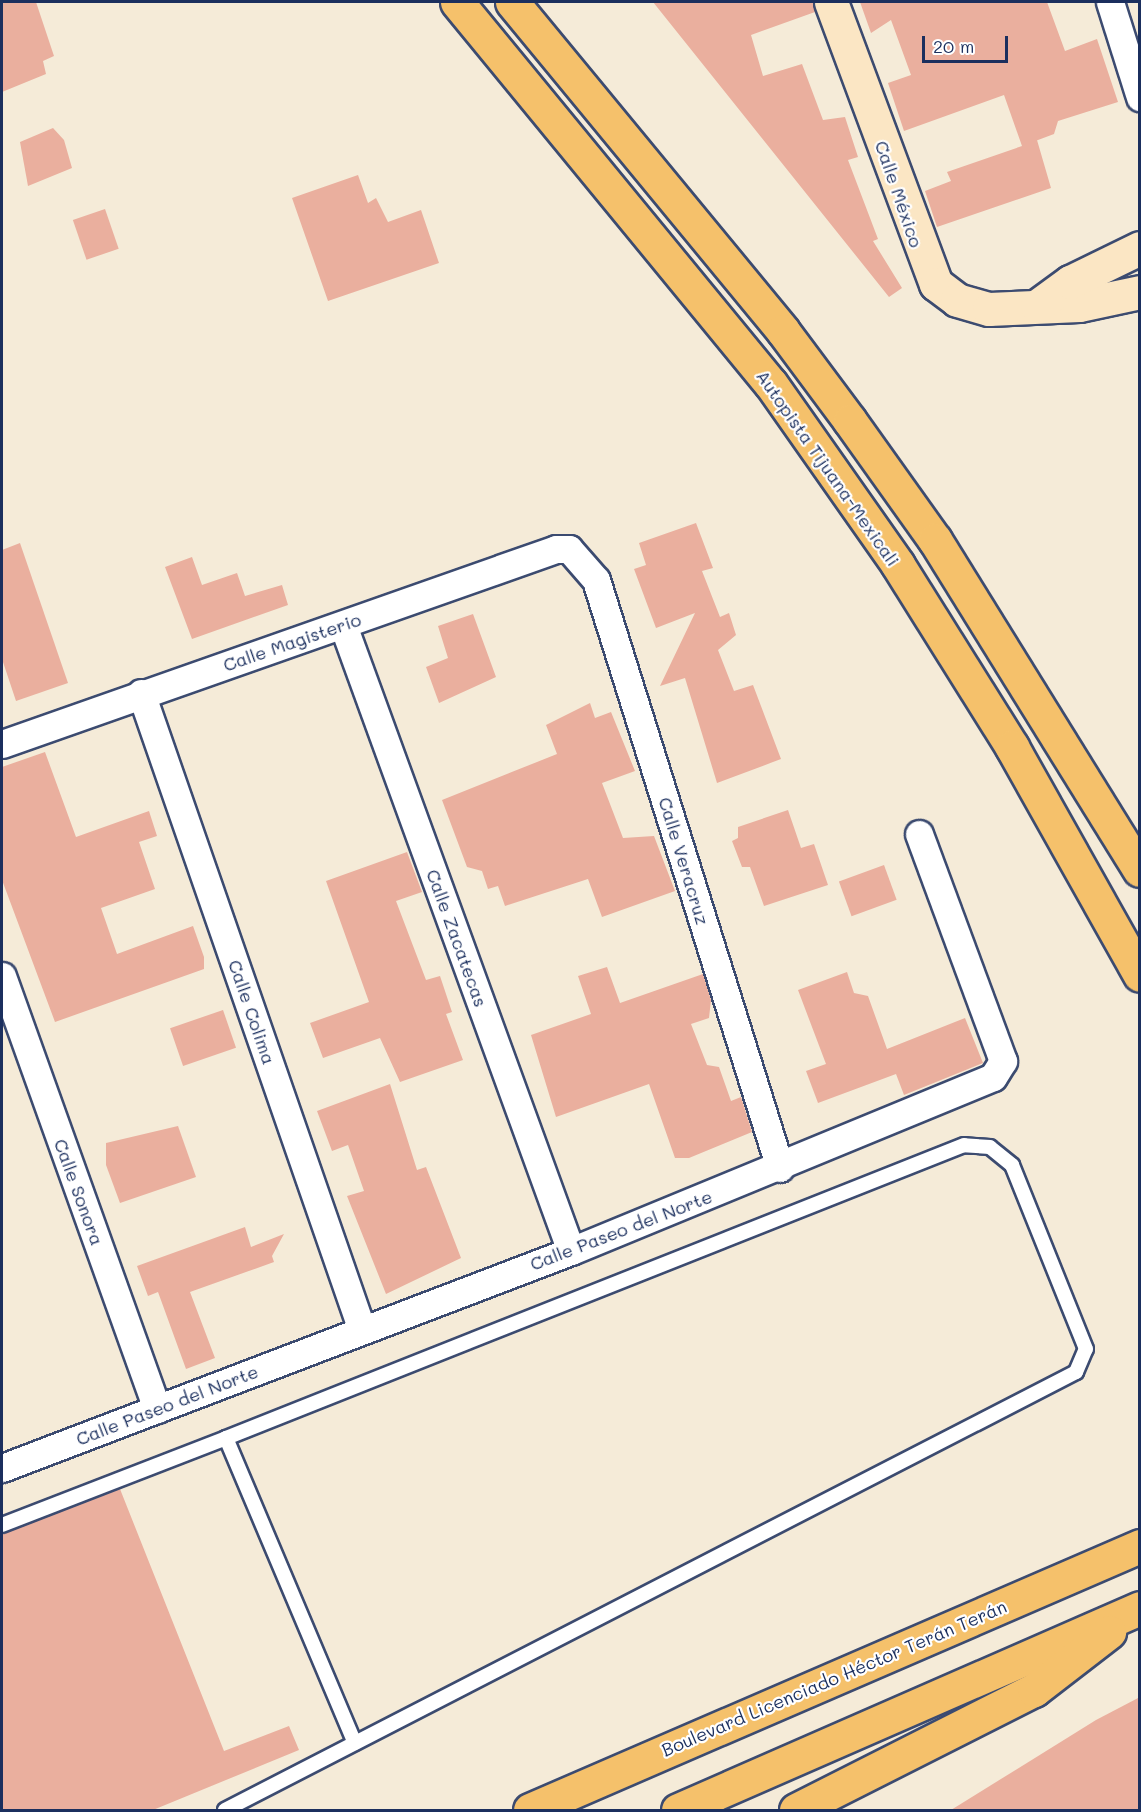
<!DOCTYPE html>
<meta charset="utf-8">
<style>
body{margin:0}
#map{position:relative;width:1141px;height:1812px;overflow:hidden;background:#f5ebd8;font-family:Mali,sans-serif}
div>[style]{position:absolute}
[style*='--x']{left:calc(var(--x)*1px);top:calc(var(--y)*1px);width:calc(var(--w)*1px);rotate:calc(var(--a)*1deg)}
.building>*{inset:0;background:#eaaf9e;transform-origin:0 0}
.roads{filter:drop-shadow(2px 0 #3c4b70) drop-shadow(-2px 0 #3c4b70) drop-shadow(0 2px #3c4b70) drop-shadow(0 -2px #3c4b70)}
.lane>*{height:14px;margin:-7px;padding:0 7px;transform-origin:7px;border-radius:7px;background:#fff}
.street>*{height:27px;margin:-13.5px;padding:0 13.5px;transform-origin:13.5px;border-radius:13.5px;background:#fff}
.secondary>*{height:33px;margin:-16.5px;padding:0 16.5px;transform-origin:16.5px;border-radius:16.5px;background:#fbe6c4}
.primary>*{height:33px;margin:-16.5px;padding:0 16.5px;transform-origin:16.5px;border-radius:16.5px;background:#f5c16b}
.highway>*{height:33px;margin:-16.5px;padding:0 16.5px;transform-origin:16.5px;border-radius:16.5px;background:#f5c16b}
span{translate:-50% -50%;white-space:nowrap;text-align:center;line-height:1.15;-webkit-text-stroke:4.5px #fff;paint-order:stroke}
.street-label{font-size:18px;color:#1b2f5e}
.frame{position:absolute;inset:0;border:3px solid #1b2f5e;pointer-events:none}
.scale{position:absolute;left:922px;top:36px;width:86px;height:27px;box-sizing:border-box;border:3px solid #1b2f5e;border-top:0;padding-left:8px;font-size:18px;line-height:21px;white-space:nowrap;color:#1b2f5e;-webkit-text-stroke:4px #fff;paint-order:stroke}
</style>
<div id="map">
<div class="building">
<i style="clip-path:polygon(2px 2px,36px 2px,54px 56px,43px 61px,46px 74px,2px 92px)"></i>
<i style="clip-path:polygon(653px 2px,813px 2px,815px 12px,751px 35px,763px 76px,802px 64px,823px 120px,845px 117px,858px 157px,848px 160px,878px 239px,873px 241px,902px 288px,889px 297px)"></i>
<i style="clip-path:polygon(860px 2px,1047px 2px,1065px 51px,1097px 39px,1118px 102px,1058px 121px,1054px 134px,1030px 143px,1037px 140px,1051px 188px,937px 227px,925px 191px,951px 181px,947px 172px,1022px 146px,1004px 95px,904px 131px,888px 83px,911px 75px,891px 20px,871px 33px)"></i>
<i style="clip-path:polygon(53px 128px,64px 140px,72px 168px,28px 186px,20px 142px)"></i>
<i style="clip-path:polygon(358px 175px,368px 203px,376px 198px,388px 222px,421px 210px,439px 263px,328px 301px,292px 198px)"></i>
<i style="left:105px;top:209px;width:42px;height:34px;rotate:71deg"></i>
<i style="clip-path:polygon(696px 523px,713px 568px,702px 571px,720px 617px,729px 613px,736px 635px,718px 650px,734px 691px,753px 685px,781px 759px,717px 783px,685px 678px,660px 686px,695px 613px,656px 628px,634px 569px,646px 565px,639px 543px)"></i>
<i style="clip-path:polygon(20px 543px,68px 683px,16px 701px,2px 659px,2px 550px)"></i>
<i style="clip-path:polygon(192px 557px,202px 585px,237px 573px,245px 596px,282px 585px,288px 605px,192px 639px,165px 567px)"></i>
<i style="clip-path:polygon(473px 614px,496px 677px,439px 703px,426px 667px,448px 658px,438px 626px)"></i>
<i style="clip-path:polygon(590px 703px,595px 718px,611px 712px,635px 771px,602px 783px,623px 838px,654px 836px,675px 891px,602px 917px,588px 879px,505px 906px,498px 886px,488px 889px,482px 871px,467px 867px,442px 800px,557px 754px,546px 725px)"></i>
<i style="clip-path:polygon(45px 752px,76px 837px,149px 811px,157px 836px,139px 842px,155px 889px,101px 908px,117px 954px,193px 926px,204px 957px,204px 969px,55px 1022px,2px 880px,2px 767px)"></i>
<i style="clip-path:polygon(788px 810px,801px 848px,814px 844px,828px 885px,764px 906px,750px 867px,742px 867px,732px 841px,738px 838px,738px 827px)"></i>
<i style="clip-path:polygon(407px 852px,422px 892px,396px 901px,426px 980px,440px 976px,452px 1012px,446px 1014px,463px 1060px,400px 1082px,380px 1038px,323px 1058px,310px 1023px,369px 1002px,326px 881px)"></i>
<i style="left:884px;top:865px;width:37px;height:48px;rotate:70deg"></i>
<i style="clip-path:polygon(607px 967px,620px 1003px,703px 974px,711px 1000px,709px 1018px,691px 1024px,707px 1065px,719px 1067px,731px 1101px,741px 1097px,752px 1132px,689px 1158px,675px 1158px,649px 1084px,556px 1117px,531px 1035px,591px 1014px,578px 976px)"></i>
<i style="clip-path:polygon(847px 972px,854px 993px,868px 996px,887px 1049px,965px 1018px,983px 1063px,904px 1095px,896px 1074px,818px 1103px,806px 1071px,826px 1064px,798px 990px)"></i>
<i style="left:223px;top:1010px;width:40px;height:56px;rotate:71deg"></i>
<i style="clip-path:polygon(390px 1084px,417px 1170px,426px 1167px,461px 1258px,386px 1294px,347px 1196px,364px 1191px,348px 1145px,332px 1151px,317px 1111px)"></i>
<i style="clip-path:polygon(178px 1126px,196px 1177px,120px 1203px,106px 1165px,106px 1143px)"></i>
<i style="clip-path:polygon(245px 1227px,251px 1247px,284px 1234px,272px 1256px,274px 1262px,190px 1292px,215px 1358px,186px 1369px,158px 1292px,148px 1296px,137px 1266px)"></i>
<i style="clip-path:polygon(120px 1489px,224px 1751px,289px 1726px,299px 1750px,153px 1810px,2px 1810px,2px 1534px)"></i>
<i style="clip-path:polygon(1140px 1697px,1140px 1810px,951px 1810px,1096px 1720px)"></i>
</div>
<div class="roads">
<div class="lane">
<i style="--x:2;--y:1525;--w:240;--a:-21.2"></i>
<i style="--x:226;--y:1438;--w:331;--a:67.1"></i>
<i style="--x:225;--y:1810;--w:957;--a:-27.23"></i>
<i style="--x:1076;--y:1372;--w:25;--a:-67"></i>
<i style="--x:1086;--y:1349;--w:198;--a:-111.9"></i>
<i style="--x:1012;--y:1165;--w:28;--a:-141"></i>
<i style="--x:990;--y:1147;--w:26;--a:-176"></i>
<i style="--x:964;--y:1145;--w:794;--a:158.35"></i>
</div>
<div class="street">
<i style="--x:1110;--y:2;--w:100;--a:72.5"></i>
<i style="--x:343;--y:625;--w:666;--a:69.99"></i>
<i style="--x:141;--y:693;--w:674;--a:70.87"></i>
<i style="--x:2;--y:744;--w:587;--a:-19.39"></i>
<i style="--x:556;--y:549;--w:13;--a:0"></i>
<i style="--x:569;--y:549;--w:41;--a:48.9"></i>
<i style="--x:596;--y:580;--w:616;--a:72.62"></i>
<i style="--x:2;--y:976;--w:460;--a:70.3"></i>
<i style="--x:2;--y:1468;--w:609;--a:-20.88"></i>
<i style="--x:571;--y:1251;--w:456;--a:-22.4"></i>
<i style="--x:993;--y:1077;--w:19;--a:-58"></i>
<i style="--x:1003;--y:1061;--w:242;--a:-110.3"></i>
</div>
<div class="secondary">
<i style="--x:831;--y:2;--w:301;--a:69.6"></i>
<i style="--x:936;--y:284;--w:26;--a:37"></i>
<i style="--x:957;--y:300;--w:33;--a:16"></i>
<i style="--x:989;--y:309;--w:90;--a:-2.5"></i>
<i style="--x:1079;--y:305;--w:62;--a:-12"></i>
<i style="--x:1037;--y:306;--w:41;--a:-36"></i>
<i style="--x:1070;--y:282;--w:78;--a:-25.9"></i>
</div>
<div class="primary">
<i style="--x:530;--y:1810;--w:665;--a:-23.4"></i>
<i style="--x:678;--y:1810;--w:504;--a:-23.62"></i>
<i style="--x:796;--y:1810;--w:267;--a:-26.8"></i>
<i style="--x:1034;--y:1690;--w:95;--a:-37.7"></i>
</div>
<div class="highway">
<i style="--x:457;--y:2;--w:494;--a:50.6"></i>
<i style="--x:771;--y:384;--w:221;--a:54.9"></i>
<i style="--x:898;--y:565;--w:215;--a:57.9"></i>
<i style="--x:1012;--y:747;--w:261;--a:60.7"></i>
<i style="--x:512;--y:2;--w:426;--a:50.5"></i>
<i style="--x:783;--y:331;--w:112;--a:53.3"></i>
<i style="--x:850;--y:421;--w:146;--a:54.5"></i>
<i style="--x:935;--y:540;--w:388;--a:58.2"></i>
</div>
</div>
<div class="street-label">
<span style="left:899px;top:194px;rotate:71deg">Calle México</span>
<span style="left:828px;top:468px;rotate:55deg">Autopista Tijuana-Mexicali</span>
<span style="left:292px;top:642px;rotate:-19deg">Calle Magisterio</span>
<span style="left:684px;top:861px;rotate:73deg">Calle Veracruz</span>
<span style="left:457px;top:938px;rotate:70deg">Calle Zacatecas</span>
<span style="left:252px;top:1012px;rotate:71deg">Calle Colima</span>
<span style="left:79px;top:1192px;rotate:70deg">Calle Sonora</span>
<span style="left:621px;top:1230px;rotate:-21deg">Calle Paseo del Norte</span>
<span style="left:167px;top:1405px;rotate:-21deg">Calle Paseo del Norte</span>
<span style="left:834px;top:1678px;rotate:-23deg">Boulevard Licenciado Héctor Terán Terán</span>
</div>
<div class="frame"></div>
<div class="scale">20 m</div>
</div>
